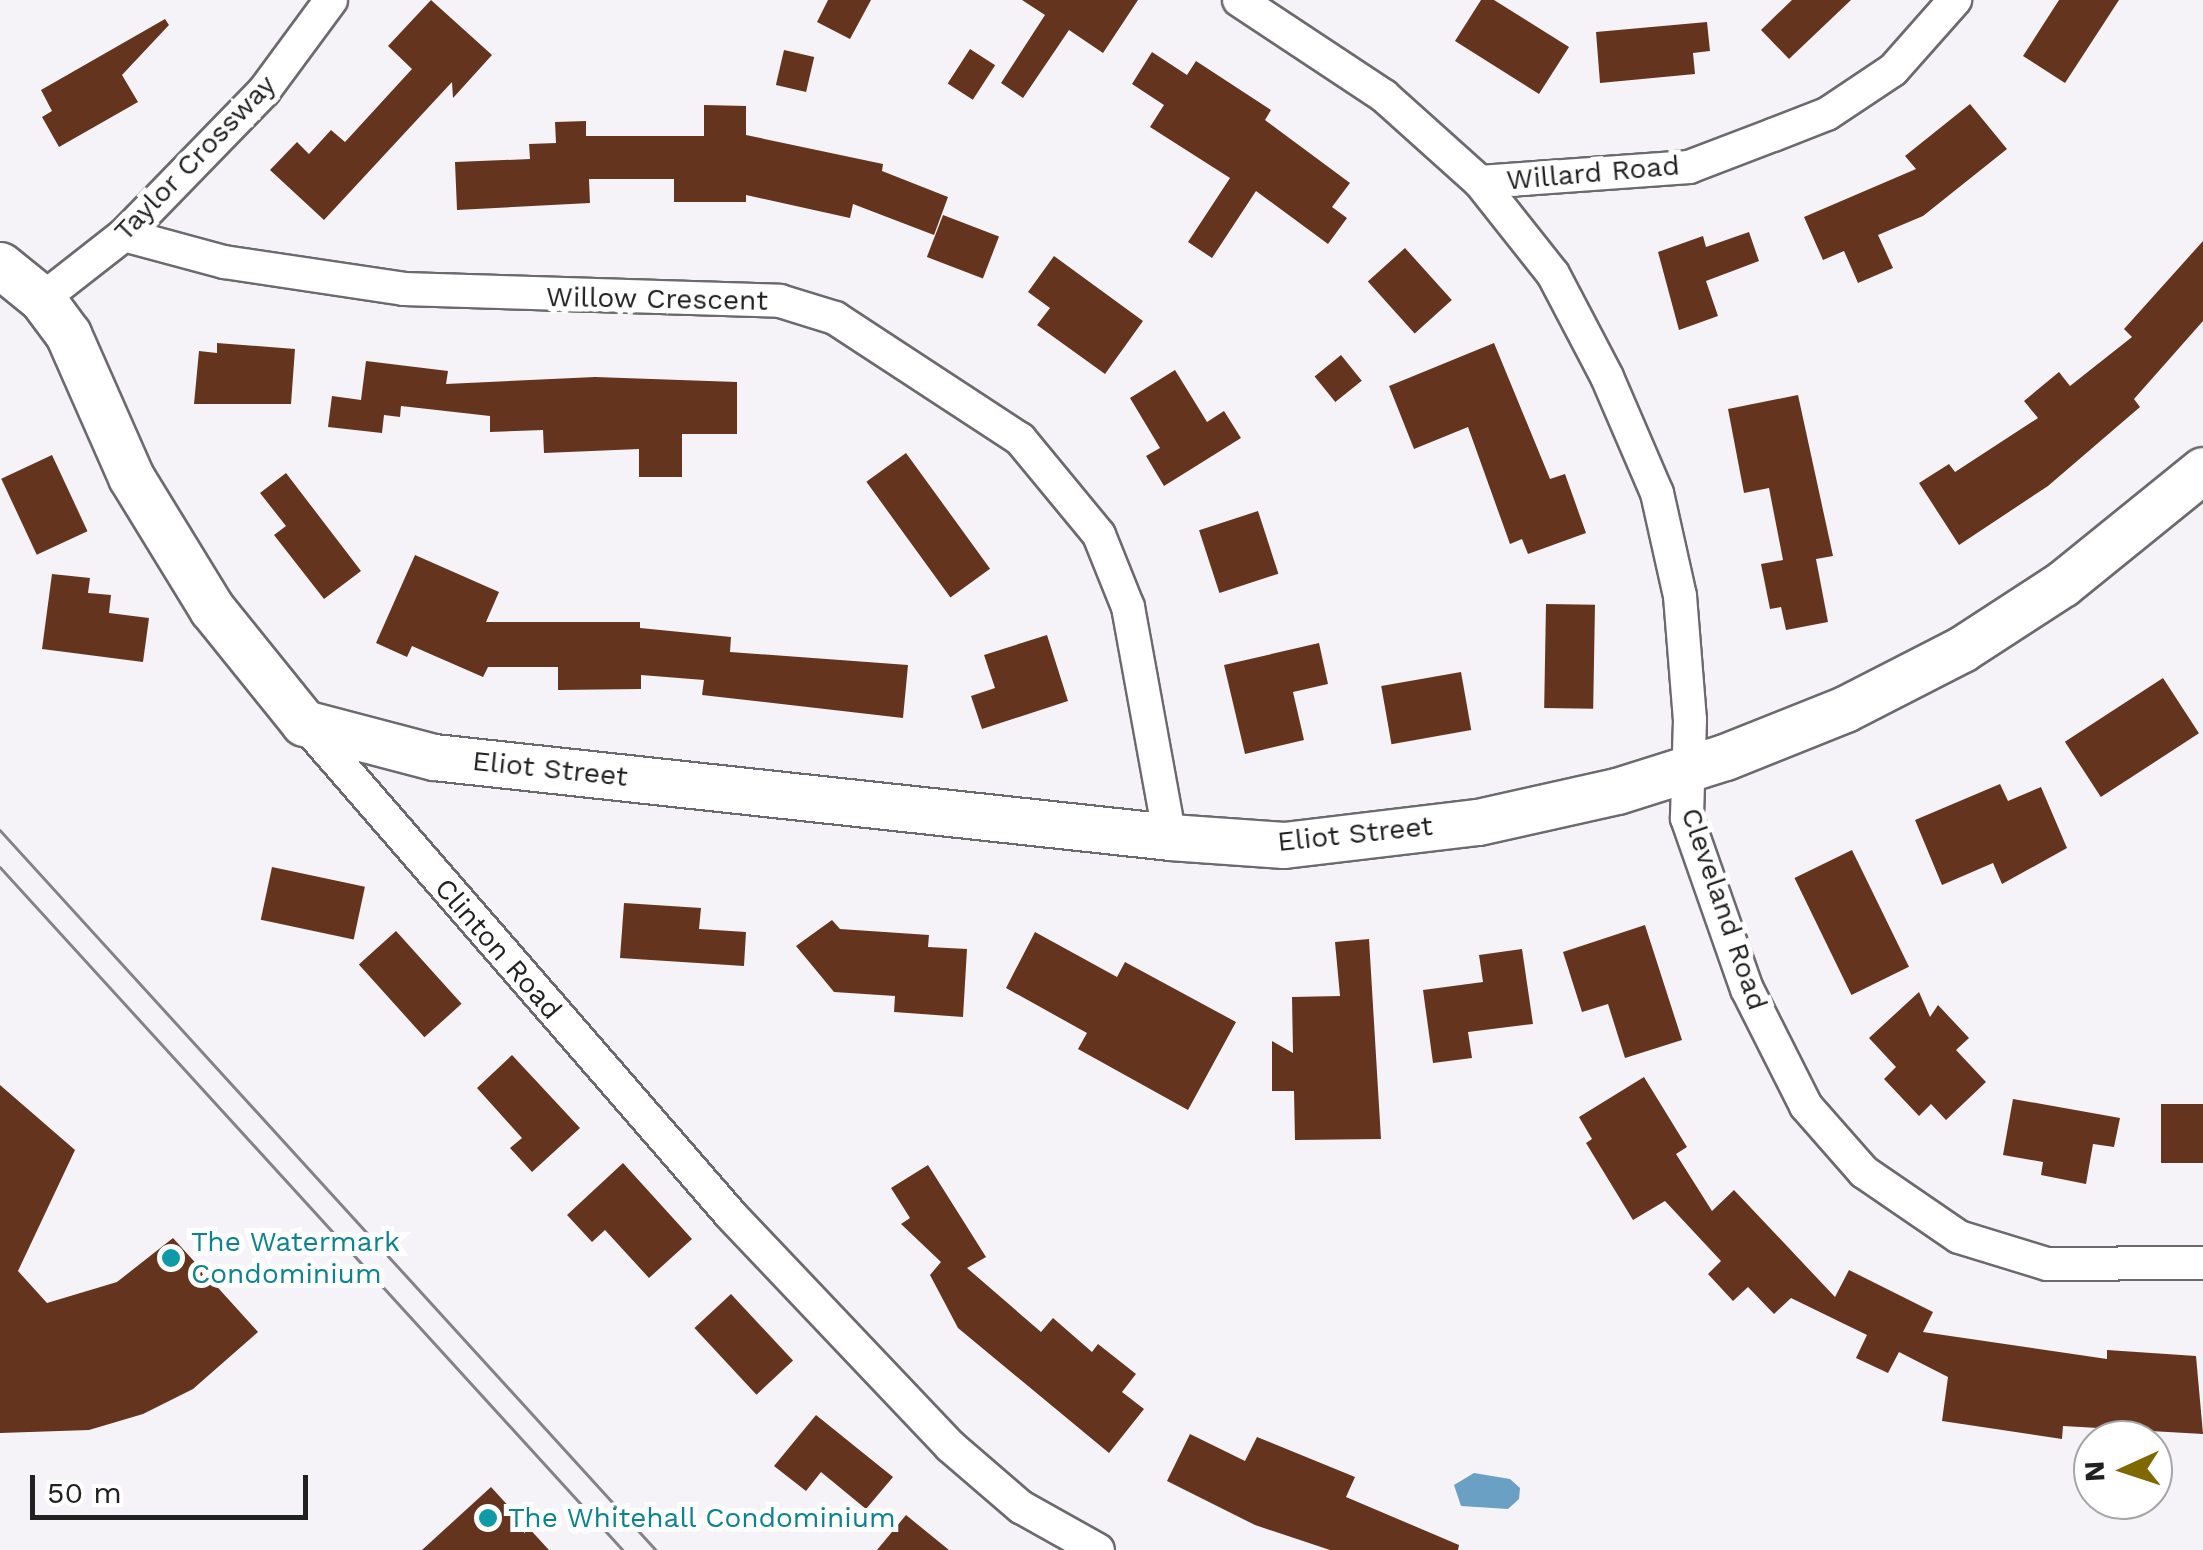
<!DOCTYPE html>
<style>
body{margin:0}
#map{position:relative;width:2203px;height:1550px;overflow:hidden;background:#f6f3f8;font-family:"Work Sans",sans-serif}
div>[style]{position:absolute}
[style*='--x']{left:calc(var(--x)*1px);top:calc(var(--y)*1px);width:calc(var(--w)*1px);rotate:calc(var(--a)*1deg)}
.water>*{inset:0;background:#6aa0c3}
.building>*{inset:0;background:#65341f;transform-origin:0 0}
.roads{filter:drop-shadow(2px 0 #6c6a6e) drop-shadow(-2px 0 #6c6a6e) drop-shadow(0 2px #6c6a6e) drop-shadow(0 -2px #6c6a6e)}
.street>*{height:32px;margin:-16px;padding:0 16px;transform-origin:16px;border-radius:16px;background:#fff}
.secondary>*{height:45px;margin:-22.5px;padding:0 22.5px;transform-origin:22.5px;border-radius:22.5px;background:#fff}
.tram>*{height:2.5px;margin:-1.25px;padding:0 1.25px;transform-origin:1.25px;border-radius:1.25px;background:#848285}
.dots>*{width:28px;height:28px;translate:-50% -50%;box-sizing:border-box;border:5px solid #fff;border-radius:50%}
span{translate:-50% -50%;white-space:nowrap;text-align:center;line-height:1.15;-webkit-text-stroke:10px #fff;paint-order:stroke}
.street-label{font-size:28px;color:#222122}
.culture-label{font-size:28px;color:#0d838f}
.left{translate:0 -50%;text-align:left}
.north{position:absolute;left:2073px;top:1420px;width:100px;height:100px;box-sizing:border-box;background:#fff;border:2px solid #a7a6a7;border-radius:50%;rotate:267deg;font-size:28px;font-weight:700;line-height:40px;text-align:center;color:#222122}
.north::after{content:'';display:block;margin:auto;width:35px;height:45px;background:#7f6800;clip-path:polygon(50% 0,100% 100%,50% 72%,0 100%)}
.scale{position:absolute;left:30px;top:1475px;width:278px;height:45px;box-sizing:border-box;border:5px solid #222122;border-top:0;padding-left:12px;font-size:30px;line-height:35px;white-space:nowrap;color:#222122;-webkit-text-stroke:8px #fff;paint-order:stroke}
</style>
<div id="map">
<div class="water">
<i style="clip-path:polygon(1474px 1473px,1510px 1479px,1520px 1488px,1519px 1499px,1508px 1509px,1461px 1506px,1454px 1485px)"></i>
</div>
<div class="building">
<i style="clip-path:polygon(431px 0,492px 55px,453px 98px,452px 82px,324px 220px,270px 170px,297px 142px,309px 154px,331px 130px,345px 142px,412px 69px,388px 46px)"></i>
<i style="clip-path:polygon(828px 0,871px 0,850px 39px,817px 22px)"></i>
<i style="clip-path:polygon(1022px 0,1138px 0,1103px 53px,1069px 30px,1023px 98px,1001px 83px,1045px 15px)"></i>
<i style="clip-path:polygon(1481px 0,1494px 0,1569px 47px,1539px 94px,1455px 41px)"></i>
<i style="clip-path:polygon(1792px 0,1851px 0,1789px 59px,1761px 30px)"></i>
<i style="clip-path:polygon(2059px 0,2119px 0,2065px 83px,2023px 56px)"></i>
<i style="clip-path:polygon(165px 19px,169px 25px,122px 75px,138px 102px,59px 147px,42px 117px,52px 111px,41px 90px)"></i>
<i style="clip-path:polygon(1707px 22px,1710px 51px,1693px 53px,1695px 74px,1600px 83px,1596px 32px)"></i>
<i style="left:970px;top:49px;width:30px;height:41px;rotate:33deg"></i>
<i style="left:784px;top:50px;width:31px;height:36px;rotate:13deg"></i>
<i style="clip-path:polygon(1152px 52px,1187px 75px,1196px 61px,1271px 110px,1265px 120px,1350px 183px,1332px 207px,1347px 218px,1328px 244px,1256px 191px,1212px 258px,1188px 242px,1230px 178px,1150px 127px,1164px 105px,1132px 84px)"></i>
<i style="clip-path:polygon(1970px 104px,2007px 149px,1923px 216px,1878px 235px,1893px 268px,1858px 283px,1844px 251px,1823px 260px,1804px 217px,1916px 169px,1905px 156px)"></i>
<i style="clip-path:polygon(704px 105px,746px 106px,746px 135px,883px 164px,882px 171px,948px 197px,934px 235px,853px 204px,850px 218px,746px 195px,746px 202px,674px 202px,674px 179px,589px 179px,590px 203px,457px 210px,455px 162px,530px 159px,529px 144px,556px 143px,555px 122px,586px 121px,586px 136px,704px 136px)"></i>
<i style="left:943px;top:215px;width:60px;height:45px;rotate:21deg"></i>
<i style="clip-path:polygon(1749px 232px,1759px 261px,1706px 281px,1718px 316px,1679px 330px,1658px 252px,1703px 236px,1706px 247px)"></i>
<i style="clip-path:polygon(2203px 241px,2203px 321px,2134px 399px,2140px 407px,2048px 486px,1959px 545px,1919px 483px,1949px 464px,1955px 472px,2038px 418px,2024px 401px,2059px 372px,2070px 386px,2132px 337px,2124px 329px)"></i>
<i style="left:1405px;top:248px;width:70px;height:50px;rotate:48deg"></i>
<i style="clip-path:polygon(1054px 256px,1143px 321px,1105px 374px,1037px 325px,1050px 308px,1028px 292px)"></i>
<i style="clip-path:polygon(217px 343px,295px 349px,291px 404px,194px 404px,199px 351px,217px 353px)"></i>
<i style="clip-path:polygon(1494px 343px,1550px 479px,1565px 474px,1586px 533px,1528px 554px,1522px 539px,1510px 544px,1468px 427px,1414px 449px,1389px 386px)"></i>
<i style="left:1341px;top:355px;width:33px;height:34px;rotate:51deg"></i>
<i style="clip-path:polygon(366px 361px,448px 371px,446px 384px,595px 377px,737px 382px,737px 434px,682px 434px,682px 477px,639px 477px,639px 449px,544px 453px,543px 430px,490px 432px,490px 416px,401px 406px,400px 417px,384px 415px,382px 433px,328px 427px,332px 396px,361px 400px)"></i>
<i style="clip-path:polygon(1175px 370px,1207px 422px,1224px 411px,1241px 438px,1164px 486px,1146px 456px,1160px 448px,1130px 398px)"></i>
<i style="clip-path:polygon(1798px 395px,1833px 556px,1816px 559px,1828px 622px,1786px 630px,1781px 607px,1770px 609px,1761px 564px,1783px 560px,1769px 488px,1744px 493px,1728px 409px)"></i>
<i style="left:906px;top:453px;width:143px;height:49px;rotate:54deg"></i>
<i style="left:52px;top:455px;width:84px;height:56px;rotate:65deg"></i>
<i style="clip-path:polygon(286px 473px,361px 571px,324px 599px,274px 535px,286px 526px,260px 493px)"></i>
<i style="left:1258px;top:511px;width:66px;height:62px;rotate:72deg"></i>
<i style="clip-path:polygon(415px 555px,499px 592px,486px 622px,640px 622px,640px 628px,731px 637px,730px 652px,908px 665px,903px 718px,702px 695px,704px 680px,641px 675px,641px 689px,558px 690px,558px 667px,488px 667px,483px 677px,412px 646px,407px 657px,376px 643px)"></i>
<i style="clip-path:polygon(52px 574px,90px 578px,88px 593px,111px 595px,109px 613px,149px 618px,143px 662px,42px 649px)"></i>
<i style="left:1546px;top:604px;width:49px;height:104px;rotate:1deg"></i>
<i style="clip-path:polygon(1047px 635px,1068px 701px,982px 729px,971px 696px,995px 688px,984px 655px)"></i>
<i style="clip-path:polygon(1319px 643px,1328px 684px,1293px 692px,1304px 740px,1245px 754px,1224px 665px)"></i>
<i style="left:1461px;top:672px;width:59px;height:81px;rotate:80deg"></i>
<i style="left:2163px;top:678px;width:66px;height:117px;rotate:57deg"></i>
<i style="clip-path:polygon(2000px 784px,2008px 801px,2041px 787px,2067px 848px,2002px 884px,1993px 863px,1942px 885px,1915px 820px)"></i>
<i style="left:1852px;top:850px;width:130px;height:64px;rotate:64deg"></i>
<i style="left:272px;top:867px;width:95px;height:54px;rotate:12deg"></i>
<i style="clip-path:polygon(624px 903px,701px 908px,699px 929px,746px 932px,744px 966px,620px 958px)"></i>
<i style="clip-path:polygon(832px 920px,840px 929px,929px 935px,928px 947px,967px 949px,963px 1017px,894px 1012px,895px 996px,834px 992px,796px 946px)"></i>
<i style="clip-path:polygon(1645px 925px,1682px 1040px,1625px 1058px,1608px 1004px,1582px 1012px,1563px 952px)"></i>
<i style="left:396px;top:931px;width:98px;height:50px;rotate:48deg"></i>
<i style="clip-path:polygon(1035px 932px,1117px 977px,1125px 962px,1236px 1022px,1188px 1110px,1078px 1049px,1087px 1033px,1006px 988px)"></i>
<i style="clip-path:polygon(1369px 939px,1381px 1139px,1295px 1140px,1294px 1091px,1272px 1091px,1272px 1041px,1293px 1053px,1292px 997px,1340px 996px,1335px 942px)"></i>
<i style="clip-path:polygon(1522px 949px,1533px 1024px,1468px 1032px,1472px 1058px,1433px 1063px,1423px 990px,1483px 982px,1479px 955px)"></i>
<i style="clip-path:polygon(1919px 992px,1930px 1017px,1938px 1005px,1969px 1038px,1956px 1050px,1986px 1082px,1946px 1120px,1931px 1104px,1919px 1116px,1884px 1079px,1896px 1067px,1869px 1038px)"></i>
<i style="clip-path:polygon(512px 1055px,580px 1128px,532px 1172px,510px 1148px,522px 1138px,477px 1088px)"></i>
<i style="clip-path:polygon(1644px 1077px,1687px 1147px,1676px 1154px,1712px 1211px,1734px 1190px,1835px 1297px,1849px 1270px,1933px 1312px,1923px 1332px,2107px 1359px,2107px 1350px,2196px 1356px,2203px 1434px,2063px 1426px,2062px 1439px,1942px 1421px,1948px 1377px,1899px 1352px,1888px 1373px,1856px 1358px,1867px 1335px,1791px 1298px,1774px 1314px,1748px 1287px,1733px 1301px,1708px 1274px,1721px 1261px,1665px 1201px,1633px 1220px,1586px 1143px,1592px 1139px,1579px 1117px)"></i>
<i style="clip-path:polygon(0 1085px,75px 1150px,18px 1271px,47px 1303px,117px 1282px,173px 1238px,258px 1332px,193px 1389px,143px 1414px,89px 1430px,0 1433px)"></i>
<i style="clip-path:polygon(2013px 1099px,2120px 1118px,2114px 1147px,2093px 1144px,2086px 1184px,2041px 1175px,2043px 1162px,2003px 1155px)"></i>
<i style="left:2203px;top:1104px;width:59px;height:42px;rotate:90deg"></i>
<i style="clip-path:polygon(623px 1163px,692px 1239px,649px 1278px,605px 1230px,592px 1242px,567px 1215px)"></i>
<i style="clip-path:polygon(928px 1165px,986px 1257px,967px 1268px,1041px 1332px,1053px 1318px,1092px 1352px,1098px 1344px,1136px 1374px,1122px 1392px,1144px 1409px,1109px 1453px,958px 1328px,930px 1275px,941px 1262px,901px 1224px,910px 1218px,891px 1188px)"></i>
<i style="left:731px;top:1294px;width:91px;height:50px;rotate:47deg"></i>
<i style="clip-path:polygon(816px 1415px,893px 1477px,866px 1509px,821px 1472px,806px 1491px,774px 1466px)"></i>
<i style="clip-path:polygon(1190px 1434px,1245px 1461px,1257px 1437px,1355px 1477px,1346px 1497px,1459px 1545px,1458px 1550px,1330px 1550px,1255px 1525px,1167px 1481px)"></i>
<i style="clip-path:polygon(491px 1487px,549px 1550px,422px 1550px)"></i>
<i style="clip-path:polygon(906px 1515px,949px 1550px,877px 1550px)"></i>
</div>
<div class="roads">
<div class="street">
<i style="--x:1239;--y:0;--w:174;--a:33.5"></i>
<i style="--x:1384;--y:96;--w:129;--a:41.9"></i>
<i style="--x:1480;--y:182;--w:210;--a:-4.1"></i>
<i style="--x:1689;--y:167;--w:90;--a:-20.9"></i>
<i style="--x:1773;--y:135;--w:58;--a:-21.3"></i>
<i style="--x:1827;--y:114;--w:79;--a:-33.7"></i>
<i style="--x:1893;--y:70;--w:94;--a:-48.5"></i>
<i style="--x:1480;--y:182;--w:117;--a:51.6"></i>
<i style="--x:1553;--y:274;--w:116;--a:62.3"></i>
<i style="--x:1607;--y:377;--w:126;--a:66.7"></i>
<i style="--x:1657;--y:493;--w:106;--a:77.4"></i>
<i style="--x:1680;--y:596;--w:124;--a:85.4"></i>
<i style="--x:1690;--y:720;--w:98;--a:91.8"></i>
<i style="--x:1687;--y:818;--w:181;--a:70.7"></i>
<i style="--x:1747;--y:989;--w:131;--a:63.2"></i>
<i style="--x:1806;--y:1106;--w:88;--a:48.7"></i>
<i style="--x:1864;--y:1172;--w:115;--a:34.4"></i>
<i style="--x:1959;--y:1237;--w:92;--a:17.1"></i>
<i style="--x:2047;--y:1264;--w:156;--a:-0.4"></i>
<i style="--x:124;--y:235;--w:104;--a:15.1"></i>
<i style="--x:224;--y:262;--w:182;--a:8.5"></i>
<i style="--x:404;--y:289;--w:376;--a:1.8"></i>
<i style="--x:780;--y:301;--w:58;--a:17.2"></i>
<i style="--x:835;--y:318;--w:221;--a:33.2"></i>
<i style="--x:1020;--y:439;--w:124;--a:50.5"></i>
<i style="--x:1099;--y:535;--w:78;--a:68.1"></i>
<i style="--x:1128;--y:607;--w:234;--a:79.7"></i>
<i style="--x:42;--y:299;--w:104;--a:-38"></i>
<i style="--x:124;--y:235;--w:201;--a:-45.8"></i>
<i style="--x:264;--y:91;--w:113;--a:-53.6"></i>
<i style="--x:304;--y:723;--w:650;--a:49.05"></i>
<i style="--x:730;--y:1214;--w:320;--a:46.5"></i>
<i style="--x:950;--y:1446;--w:94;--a:40.7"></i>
<i style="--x:1021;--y:1507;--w:88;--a:29.2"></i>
</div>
<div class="secondary">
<i style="--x:0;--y:265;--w:54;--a:39"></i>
<i style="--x:42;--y:299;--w:44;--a:53.4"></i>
<i style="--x:68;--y:334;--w:156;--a:66.2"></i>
<i style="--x:131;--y:477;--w:155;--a:58.5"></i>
<i style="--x:212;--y:609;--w:146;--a:51.1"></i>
<i style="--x:304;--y:723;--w:134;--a:14.7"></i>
<i style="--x:434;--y:757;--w:740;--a:6.2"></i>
<i style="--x:1170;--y:837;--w:114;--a:4"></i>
<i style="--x:1284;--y:845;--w:195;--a:-6.8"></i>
<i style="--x:1478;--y:822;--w:142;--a:-12.6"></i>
<i style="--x:1617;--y:791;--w:113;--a:-17.5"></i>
<i style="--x:1725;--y:757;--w:129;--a:-21.8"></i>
<i style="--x:1845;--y:709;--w:131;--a:-27.1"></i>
<i style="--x:1962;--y:649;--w:119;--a:-33"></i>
<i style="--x:2062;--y:584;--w:181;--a:-39"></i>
</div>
</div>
<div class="tram">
<i style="--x:0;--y:830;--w:974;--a:47.66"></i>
<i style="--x:0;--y:867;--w:924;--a:47.63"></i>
</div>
<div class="dots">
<i style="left:171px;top:1258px;background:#0f9aa8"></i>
<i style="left:488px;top:1518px;background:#0f9aa8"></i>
</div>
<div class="street-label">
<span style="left:195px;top:158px;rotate:-46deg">Taylor Crossway</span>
<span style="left:1593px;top:173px;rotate:-5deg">Willard Road</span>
<span style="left:657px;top:299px;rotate:1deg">Willow Crescent</span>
<span style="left:550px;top:769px;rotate:6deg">Eliot Street</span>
<span style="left:1355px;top:834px;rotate:-6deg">Eliot Street</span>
<span style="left:1724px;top:909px;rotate:71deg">Cleveland Road</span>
<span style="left:498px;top:949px;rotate:49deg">Clinton Road</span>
</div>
<div class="culture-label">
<span class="left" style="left:191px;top:1258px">The Watermark<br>Condominium</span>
<span class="left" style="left:508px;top:1518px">The Whitehall Condominium</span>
</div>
<div class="north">N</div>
<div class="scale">50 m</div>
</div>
